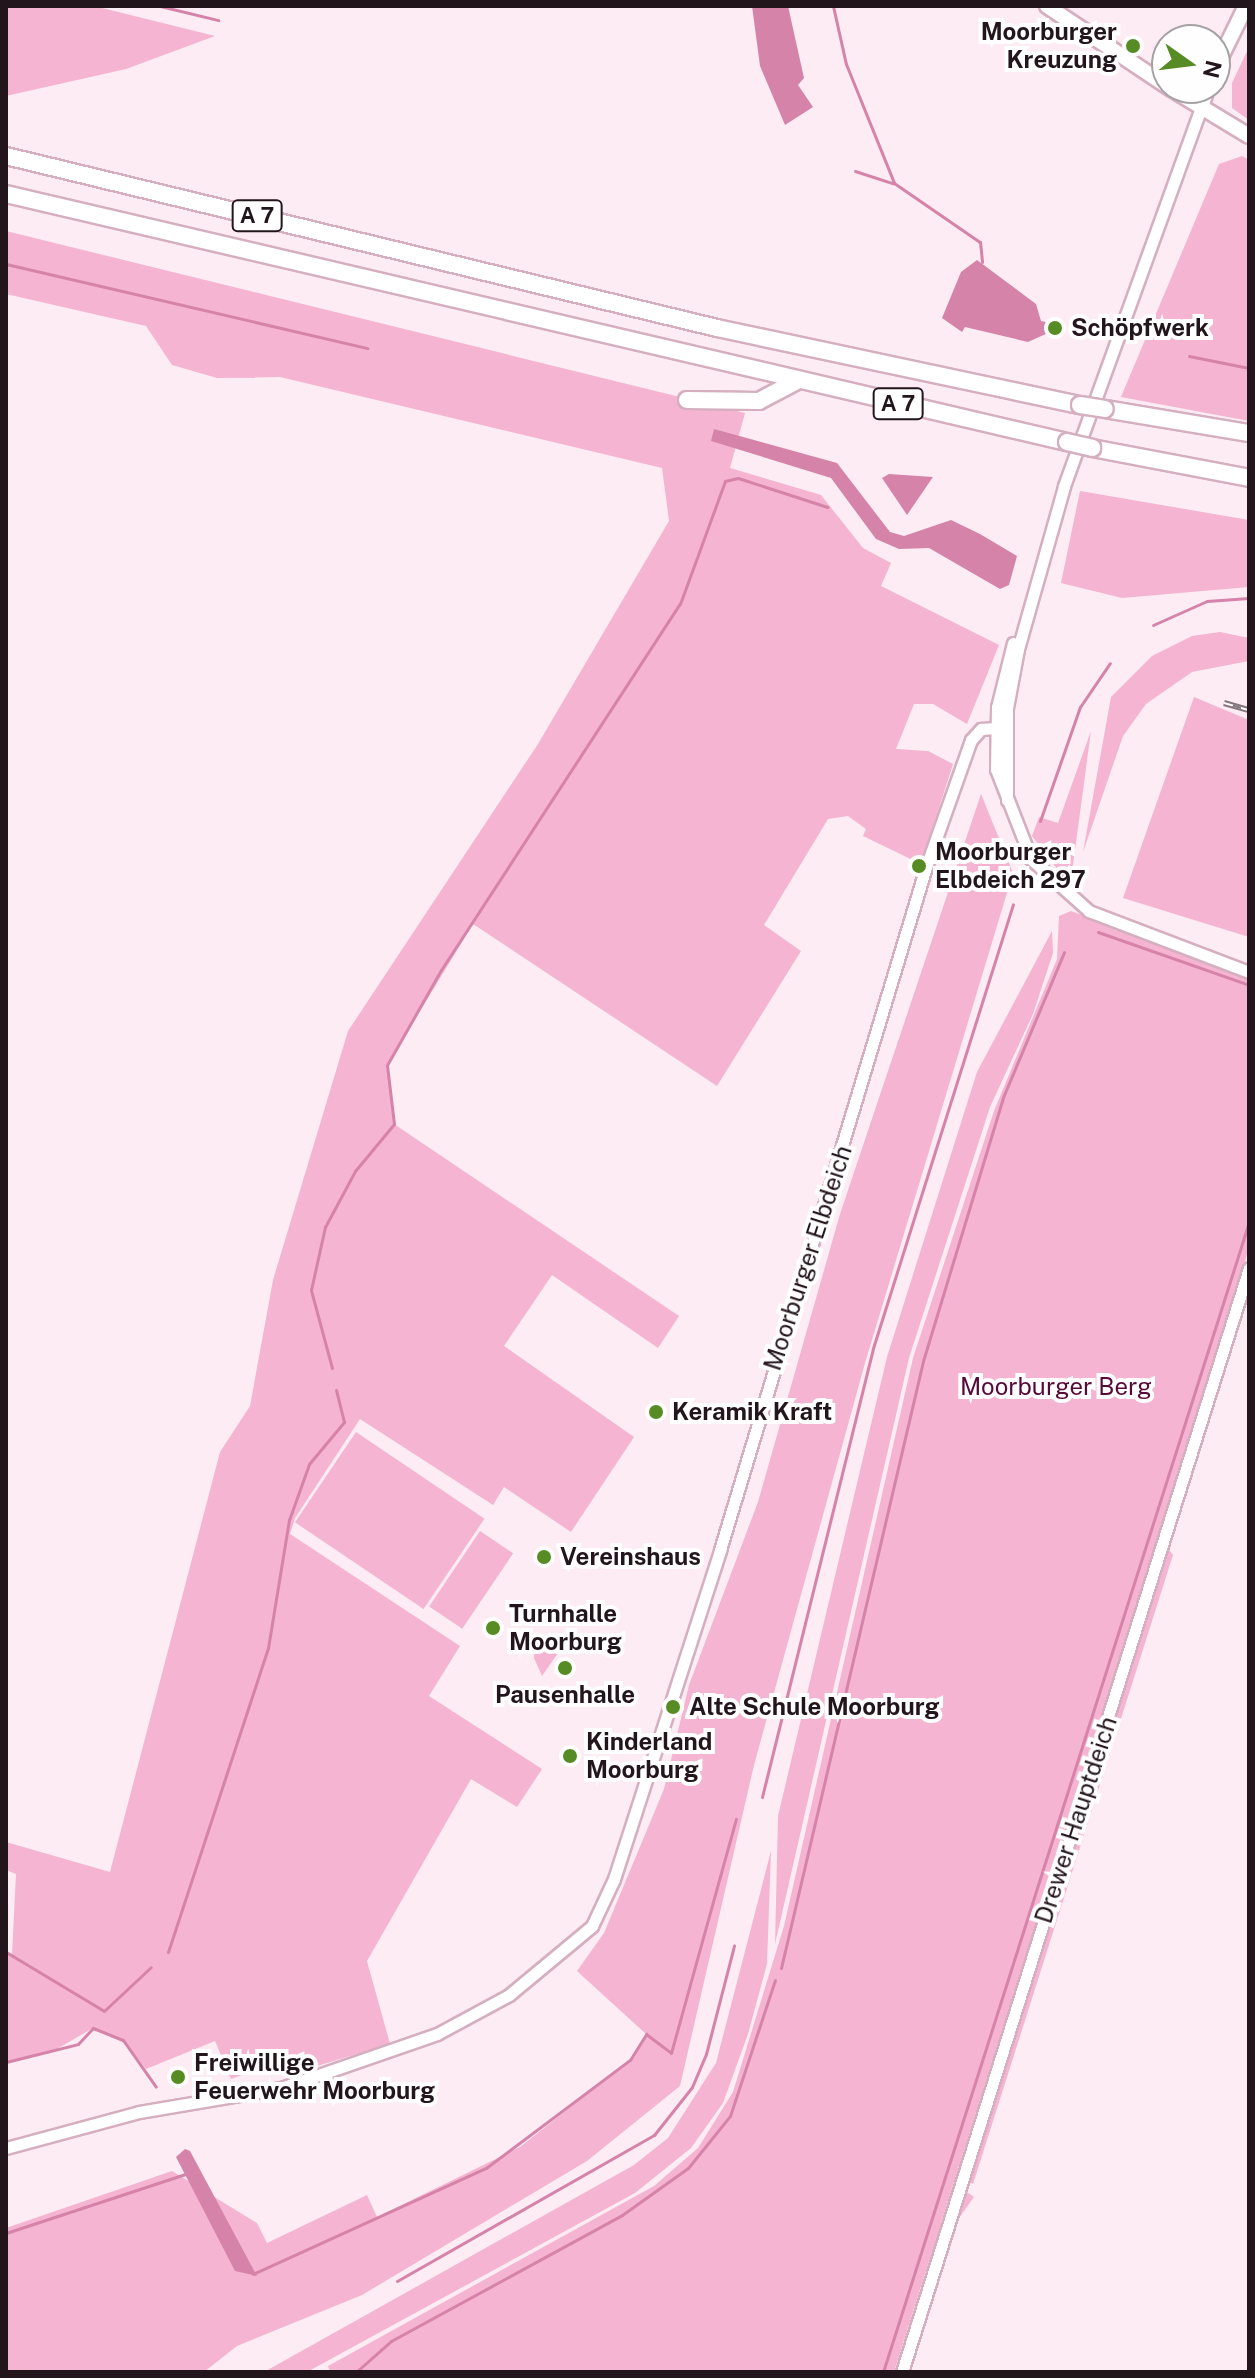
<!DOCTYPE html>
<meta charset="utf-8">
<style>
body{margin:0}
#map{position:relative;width:1255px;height:2378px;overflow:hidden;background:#fdecf3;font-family:"Public Sans",sans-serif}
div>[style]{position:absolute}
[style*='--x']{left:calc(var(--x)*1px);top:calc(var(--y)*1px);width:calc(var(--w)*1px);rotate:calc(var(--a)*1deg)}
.green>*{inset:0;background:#f5b4d1;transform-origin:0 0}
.water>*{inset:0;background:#d683aa}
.stream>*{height:3px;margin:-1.5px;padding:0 1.5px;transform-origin:1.5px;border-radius:1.5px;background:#d683aa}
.roads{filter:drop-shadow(2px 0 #d5afc0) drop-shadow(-2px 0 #d5afc0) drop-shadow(0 2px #d5afc0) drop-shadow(0 -2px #d5afc0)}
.minor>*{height:11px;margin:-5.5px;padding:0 5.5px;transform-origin:5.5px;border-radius:5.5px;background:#fff}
.major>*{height:14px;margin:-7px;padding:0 7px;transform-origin:7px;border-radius:7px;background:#fff}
.highway>*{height:16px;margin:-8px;padding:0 8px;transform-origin:8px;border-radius:8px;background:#fff}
.rail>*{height:6px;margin-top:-3px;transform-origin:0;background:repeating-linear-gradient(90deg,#fefefe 0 9px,#85767d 0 18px);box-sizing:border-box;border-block:2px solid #85767d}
.bridges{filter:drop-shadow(2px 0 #d5afc0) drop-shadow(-2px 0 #d5afc0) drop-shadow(0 2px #d5afc0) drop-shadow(0 -2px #d5afc0)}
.highway-bridge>*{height:16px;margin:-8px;padding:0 8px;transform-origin:8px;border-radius:8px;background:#fff}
.dots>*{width:22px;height:22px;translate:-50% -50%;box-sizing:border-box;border:4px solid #fefefe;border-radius:50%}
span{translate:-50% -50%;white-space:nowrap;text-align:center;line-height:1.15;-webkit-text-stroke:8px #fefefe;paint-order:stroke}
.shield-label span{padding:2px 6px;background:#fefefe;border:2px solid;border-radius:6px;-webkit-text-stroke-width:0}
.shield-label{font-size:22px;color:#23151c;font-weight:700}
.poi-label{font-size:24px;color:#23151c;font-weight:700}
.right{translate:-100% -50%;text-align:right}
.left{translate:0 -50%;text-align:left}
.street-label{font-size:24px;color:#23151c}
.park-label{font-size:24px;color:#560a37}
.frame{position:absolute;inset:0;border:8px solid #23151c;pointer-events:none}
.north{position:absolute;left:1151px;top:24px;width:80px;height:80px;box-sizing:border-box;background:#fefefe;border:2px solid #a6a1a4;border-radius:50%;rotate:104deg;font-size:22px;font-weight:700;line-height:32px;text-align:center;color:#23151c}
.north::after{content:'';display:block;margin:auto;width:28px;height:36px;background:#578c25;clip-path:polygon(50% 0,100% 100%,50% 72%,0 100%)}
</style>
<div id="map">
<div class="green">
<i style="clip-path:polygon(6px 6px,94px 6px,215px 36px,126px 69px,6px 96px)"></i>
<i style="clip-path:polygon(1249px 47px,1249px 120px,1232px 108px,1232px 83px)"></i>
<i style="clip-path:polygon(1242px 156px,1249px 160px,1249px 421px,1121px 397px,1219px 164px)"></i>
<i style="clip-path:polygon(6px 231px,745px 413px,730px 468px,821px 495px,863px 548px,891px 563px,881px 586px,999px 645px,967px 724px,933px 704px,914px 704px,896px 749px,928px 751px,953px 764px,921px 864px,863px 836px,866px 829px,848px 816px,828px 819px,764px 925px,801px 951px,717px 1086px,473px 924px,387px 1065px,394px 1124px,679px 1316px,658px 1348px,552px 1275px,504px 1346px,634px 1437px,571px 1532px,504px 1487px,493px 1505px,360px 1419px,295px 1518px,290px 1534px,460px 1646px,429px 1696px,542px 1769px,517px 1807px,471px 1779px,367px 1961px,390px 2044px,284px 2076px,280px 2061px,231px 2079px,215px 2041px,146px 2069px,123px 2040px,93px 2028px,50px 2053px,6px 2062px,6px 1951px,12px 1955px,16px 1874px,6px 1870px,6px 1842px,110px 1872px,220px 1452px,250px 1406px,273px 1280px,348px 1031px,538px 744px,669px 521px,662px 468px,280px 377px,217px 378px,172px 365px,146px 326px,6px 294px)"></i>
<i style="clip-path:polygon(1080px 491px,1249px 520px,1249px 587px,1122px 598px,1061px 583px)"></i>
<i style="clip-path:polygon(1220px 632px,1249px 638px,1249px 661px,1192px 672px,1146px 704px,1123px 736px,1083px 852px,1111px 697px,1152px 656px,1192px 636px)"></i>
<i style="clip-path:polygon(1194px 697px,1249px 720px,1249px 937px,1123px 898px)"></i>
<i style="clip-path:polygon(1091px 731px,1072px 872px,1067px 882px,1032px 836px,1039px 817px,1058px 823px)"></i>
<i style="clip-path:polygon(981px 794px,1013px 873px,865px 1363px,754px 1765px,680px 2086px,587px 2161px,362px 2295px,237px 2346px,204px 2372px,6px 2372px,6px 2228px,172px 2171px,257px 2223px,267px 2243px,367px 2195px,377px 2217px,520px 2147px,630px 2060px,646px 2034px,577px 1971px,604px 1933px,664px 1789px,689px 1685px,758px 1502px,840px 1214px)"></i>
<i style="clip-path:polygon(1071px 911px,1249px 976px,1249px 1248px,894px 2372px,330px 2372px,328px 2366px,654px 2186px,698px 2148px,733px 2092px,784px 1926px,913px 1358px,994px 1111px,1057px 959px,1059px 916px)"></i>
<i style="clip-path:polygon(1052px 931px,1053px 953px,1033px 1014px,990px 1107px,909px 1358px,775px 1944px,778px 1816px,887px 1357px,977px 1072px)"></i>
<i style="left:356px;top:1432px;width:155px;height:109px;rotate:34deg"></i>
<i style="left:480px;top:1531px;width:40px;height:91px;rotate:34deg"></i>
<i style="clip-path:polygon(1166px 1546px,1173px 1555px,973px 2184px,966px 2179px)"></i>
<i style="clip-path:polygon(536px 1638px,558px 1653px,542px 1676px,534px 1658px)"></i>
<i style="clip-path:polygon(771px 1851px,767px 1964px,748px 2034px,723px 2103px,691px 2148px,635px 2193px,307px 2372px,264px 2372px,634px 2165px,668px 2138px,716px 2063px)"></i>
<i style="left:964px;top:2190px;width:12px;height:191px;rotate:35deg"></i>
</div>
<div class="water">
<i style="clip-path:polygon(752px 6px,788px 6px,804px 78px,798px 85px,813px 107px,785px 125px,760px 66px)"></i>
<i style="clip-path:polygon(977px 260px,1036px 304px,1041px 321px,1050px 323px,1048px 333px,1028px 342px,965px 327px,962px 332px,942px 318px,961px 272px)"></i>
<i style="clip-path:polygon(714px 429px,837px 463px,890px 532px,904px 536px,951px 520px,980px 534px,1017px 556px,1009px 585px,1000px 589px,929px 548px,899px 549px,876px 539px,831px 478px,711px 441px)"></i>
<i style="clip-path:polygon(889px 474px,933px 477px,907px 515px,882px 478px)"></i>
<i style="clip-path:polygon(185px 2149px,190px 2151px,257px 2276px,235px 2271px,176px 2157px)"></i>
</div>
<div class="stream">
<i style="--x:160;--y:6;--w:60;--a:13.6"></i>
<i style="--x:833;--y:6;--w:59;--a:77.4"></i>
<i style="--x:846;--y:64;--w:128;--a:68"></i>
<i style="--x:894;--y:183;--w:104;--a:34.5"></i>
<i style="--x:980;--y:242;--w:20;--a:84"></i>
<i style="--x:855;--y:171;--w:40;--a:18"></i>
<i style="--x:6;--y:264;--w:371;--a:13.1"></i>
<i style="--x:1189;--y:356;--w:61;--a:11.3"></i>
<i style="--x:1153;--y:625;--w:59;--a:-24"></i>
<i style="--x:1207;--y:601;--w:42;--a:-4.1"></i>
<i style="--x:1040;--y:821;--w:121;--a:-70.7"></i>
<i style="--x:1080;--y:707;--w:53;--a:-55.7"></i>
<i style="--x:1098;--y:932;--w:160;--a:19.3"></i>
<i style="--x:332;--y:1368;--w:81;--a:-105.1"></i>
<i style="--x:311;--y:1290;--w:65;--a:-77.5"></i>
<i style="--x:325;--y:1227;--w:64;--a:-61.8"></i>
<i style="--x:355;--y:1171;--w:61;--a:-50.3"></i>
<i style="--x:394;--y:1124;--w:59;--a:-96.8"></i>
<i style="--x:387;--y:1065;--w:109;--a:-60.4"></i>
<i style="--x:441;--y:970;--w:437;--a:-56.9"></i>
<i style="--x:680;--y:604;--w:131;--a:-69.9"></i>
<i style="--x:725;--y:481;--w:13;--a:-13"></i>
<i style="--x:738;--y:478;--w:94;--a:18"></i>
<i style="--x:762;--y:1797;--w:466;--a:-76.1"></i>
<i style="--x:874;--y:1345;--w:462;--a:-72.5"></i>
<i style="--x:6;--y:1952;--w:114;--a:31"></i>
<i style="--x:104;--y:2011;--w:64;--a:-43.1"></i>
<i style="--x:168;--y:1952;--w:320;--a:-71.8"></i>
<i style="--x:268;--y:1648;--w:130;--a:-80.7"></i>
<i style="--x:289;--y:1520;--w:59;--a:-70.3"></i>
<i style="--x:309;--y:1464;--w:55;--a:-50.2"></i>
<i style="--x:344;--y:1422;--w:33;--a:-104"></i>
<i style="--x:781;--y:1968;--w:623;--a:-76.83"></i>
<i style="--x:923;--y:1361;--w:278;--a:-73.1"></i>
<i style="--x:1004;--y:1095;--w:155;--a:-67.2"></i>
<i style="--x:6;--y:2062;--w:74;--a:-14"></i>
<i style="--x:78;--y:2044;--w:22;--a:-47"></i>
<i style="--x:93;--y:2028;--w:32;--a:22"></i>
<i style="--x:123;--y:2040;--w:57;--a:54.9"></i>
<i style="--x:6;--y:2233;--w:192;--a:-18.2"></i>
<i style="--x:253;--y:2274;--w:256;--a:-24.5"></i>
<i style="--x:486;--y:2168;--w:180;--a:-36.9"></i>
<i style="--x:630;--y:2060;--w:31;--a:-58"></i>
<i style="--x:646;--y:2034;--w:31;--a:37"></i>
<i style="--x:671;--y:2053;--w:243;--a:-74.5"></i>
<i style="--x:397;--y:2281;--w:296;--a:-29.6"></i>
<i style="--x:654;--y:2135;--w:61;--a:-51.6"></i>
<i style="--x:692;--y:2087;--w:36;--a:-67"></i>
<i style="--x:706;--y:2054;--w:112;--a:-75.5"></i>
<i style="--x:356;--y:2372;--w:47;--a:-41.5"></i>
<i style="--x:391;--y:2341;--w:263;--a:-28.6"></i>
<i style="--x:622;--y:2215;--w:81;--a:-35.5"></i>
<i style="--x:688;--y:2168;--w:67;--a:-51.1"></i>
<i style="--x:730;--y:2116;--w:143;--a:-71.7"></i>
<i style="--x:883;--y:2372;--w:1207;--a:-72.35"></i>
</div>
<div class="roads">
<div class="minor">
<i style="--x:1013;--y:643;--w:66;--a:104"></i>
<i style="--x:997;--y:707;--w:62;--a:90.9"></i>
<i style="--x:996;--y:769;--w:97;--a:68.7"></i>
<i style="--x:1031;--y:859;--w:78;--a:41.9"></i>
<i style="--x:1089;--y:911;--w:171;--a:20.9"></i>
<i style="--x:1007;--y:800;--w:92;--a:-90"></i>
<i style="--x:1007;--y:708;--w:60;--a:-79.4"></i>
<i style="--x:1018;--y:649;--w:169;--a:-74.2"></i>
<i style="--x:1064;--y:486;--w:402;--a:-70.1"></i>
<i style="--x:6;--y:2148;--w:138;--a:-15.1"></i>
<i style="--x:139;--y:2112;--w:144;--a:-9.6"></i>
<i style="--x:281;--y:2088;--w:165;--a:-19.1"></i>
<i style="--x:437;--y:2034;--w:82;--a:-28.4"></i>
<i style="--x:509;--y:1995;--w:108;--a:-39.7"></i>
<i style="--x:592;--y:1926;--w:52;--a:-64.9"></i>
<i style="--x:614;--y:1879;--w:346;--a:-72.1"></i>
<i style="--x:720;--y:1550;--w:713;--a:-73.22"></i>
<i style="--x:926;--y:867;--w:135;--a:-70.5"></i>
<i style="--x:971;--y:740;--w:15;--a:-48"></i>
<i style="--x:981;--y:729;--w:15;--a:-4"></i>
<i style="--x:902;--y:2372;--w:1157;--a:-72.55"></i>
</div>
<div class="major">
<i style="--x:1047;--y:6;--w:144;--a:33.7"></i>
<i style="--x:1215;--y:69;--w:70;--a:-63.8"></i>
<i style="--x:1170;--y:88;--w:92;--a:31.3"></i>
<i style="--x:1201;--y:108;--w:21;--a:-73"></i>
</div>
<div class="highway">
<i style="--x:6;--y:156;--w:732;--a:13.6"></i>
<i style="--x:717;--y:328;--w:371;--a:12"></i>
<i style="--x:6;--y:194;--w:1090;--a:13.16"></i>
<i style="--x:687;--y:400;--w:72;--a:0.8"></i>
<i style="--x:759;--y:401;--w:43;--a:-27.8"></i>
<i style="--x:1105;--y:409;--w:146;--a:9.5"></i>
<i style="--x:1092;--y:448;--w:160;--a:10.8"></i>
</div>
</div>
<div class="rail">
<i style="--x:1224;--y:703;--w:26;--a:16"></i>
</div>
<div class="bridges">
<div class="highway-bridge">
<i style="--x:1080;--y:405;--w:25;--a:9"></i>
<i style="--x:1067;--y:442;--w:26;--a:13"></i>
</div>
</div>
<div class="dots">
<i style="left:1133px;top:46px;background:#578c25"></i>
<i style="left:1055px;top:328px;background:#578c25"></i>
<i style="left:919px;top:866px;background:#578c25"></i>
<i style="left:656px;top:1412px;background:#578c25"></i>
<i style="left:544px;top:1557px;background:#578c25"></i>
<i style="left:493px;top:1628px;background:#578c25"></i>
<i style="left:565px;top:1668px;background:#578c25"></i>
<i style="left:673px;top:1707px;background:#578c25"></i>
<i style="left:570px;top:1756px;background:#578c25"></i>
<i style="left:178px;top:2077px;background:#578c25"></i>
</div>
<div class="shield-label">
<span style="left:257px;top:216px">A 7</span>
<span style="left:898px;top:404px">A 7</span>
</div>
<div class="poi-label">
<span class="right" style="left:1117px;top:46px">Moorburger<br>Kreuzung</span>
<span class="left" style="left:1071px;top:328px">Schöpfwerk</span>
<span class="left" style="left:935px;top:866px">Moorburger<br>Elbdeich 297</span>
<span class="left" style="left:672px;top:1412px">Keramik Kraft</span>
<span class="left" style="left:560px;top:1557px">Vereinshaus</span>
<span class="left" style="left:509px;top:1628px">Turnhalle<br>Moorburg</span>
<span style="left:565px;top:1695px">Pausenhalle</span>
<span class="left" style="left:689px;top:1707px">Alte Schule Moorburg</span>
<span class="left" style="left:586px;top:1756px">Kinderland<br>Moorburg</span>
<span class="left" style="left:194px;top:2077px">Freiwillige<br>Feuerwehr Moorburg</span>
</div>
<div class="street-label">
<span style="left:808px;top:1258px;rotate:-72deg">Moorburger Elbdeich</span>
<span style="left:1076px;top:1820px;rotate:-72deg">Drewer Hauptdeich</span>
</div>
<div class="park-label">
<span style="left:1056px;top:1387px">Moorburger Berg</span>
</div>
<div class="frame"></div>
<div class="north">N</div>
</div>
